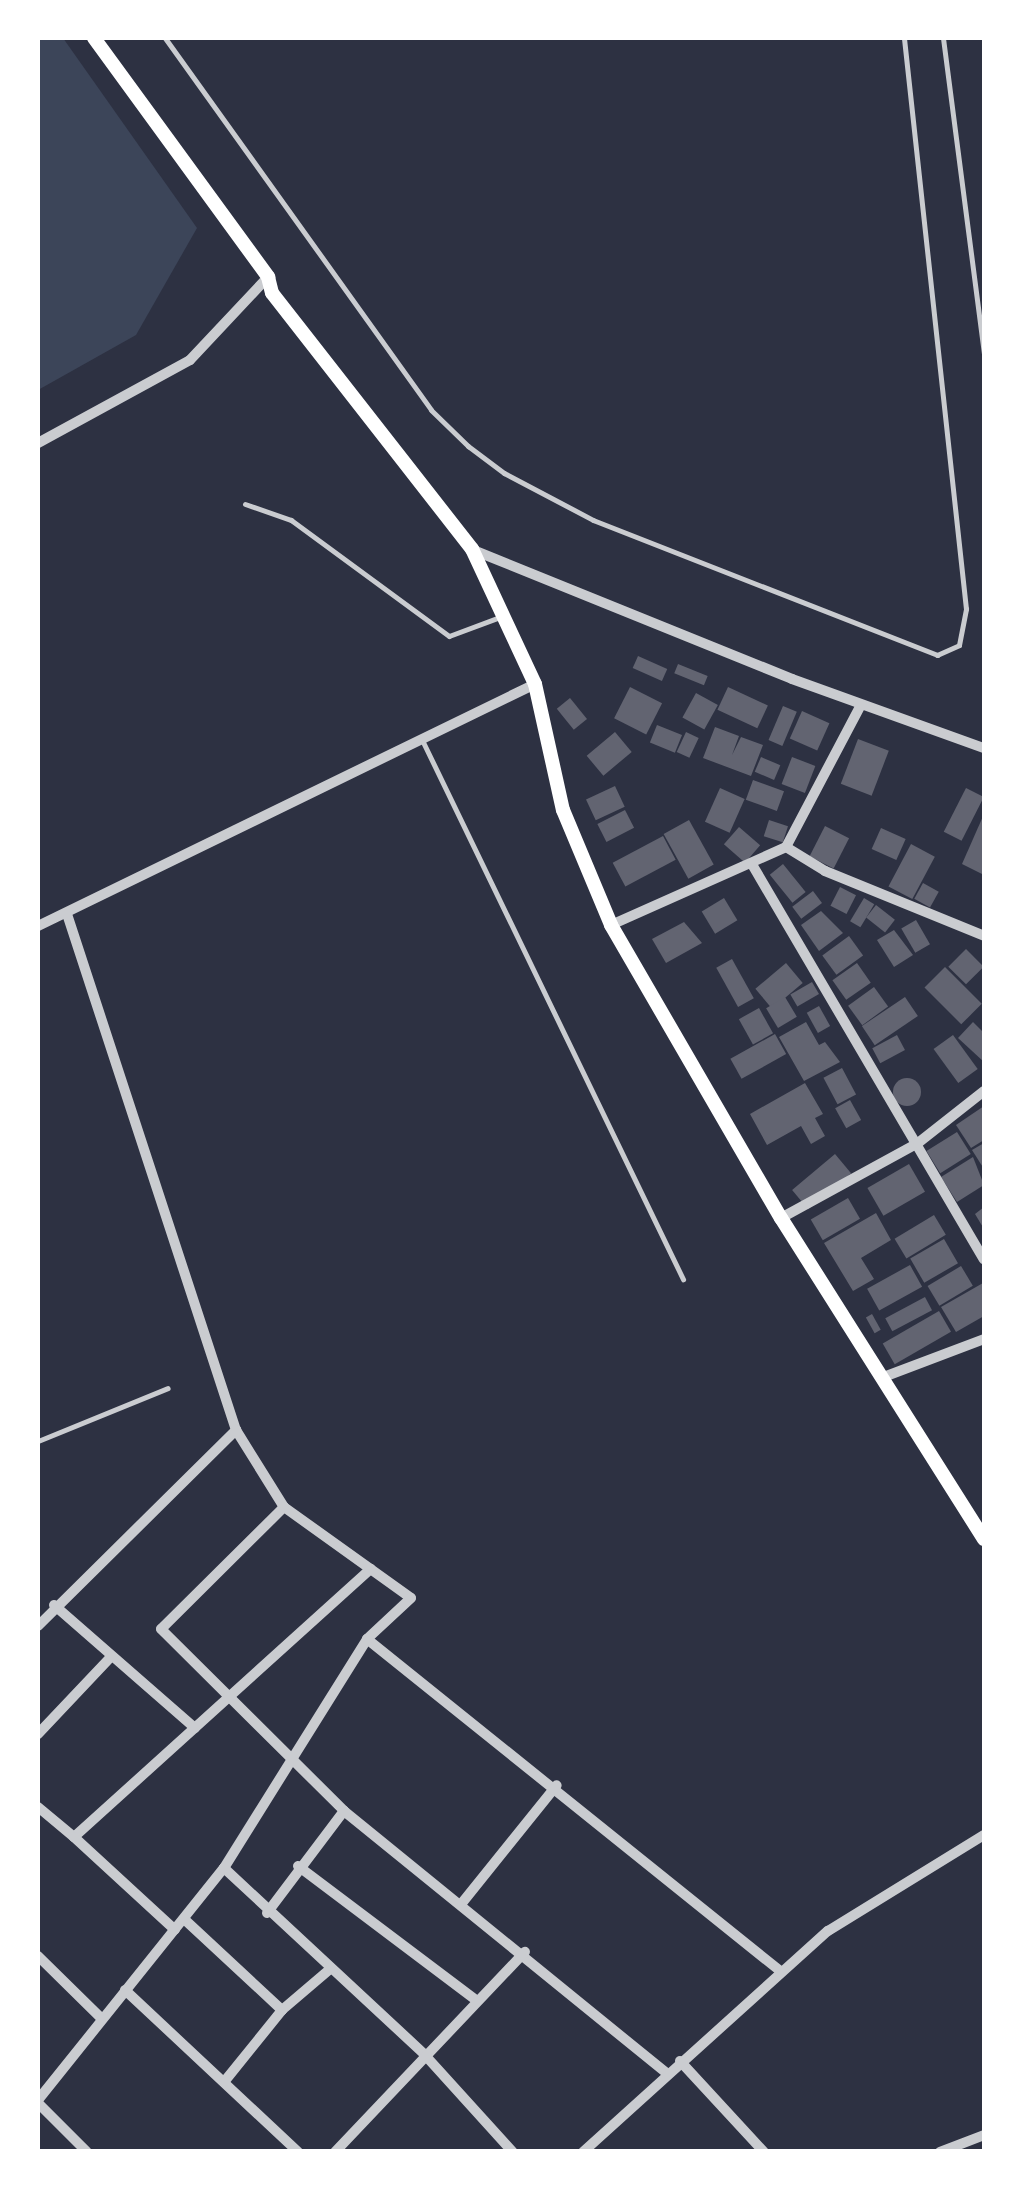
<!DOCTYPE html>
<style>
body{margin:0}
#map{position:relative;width:1022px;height:2189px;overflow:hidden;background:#2d3142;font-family:Arial,sans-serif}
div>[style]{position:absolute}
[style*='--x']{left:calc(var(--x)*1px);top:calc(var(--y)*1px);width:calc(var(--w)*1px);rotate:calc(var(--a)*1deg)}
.green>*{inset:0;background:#3c4559}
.building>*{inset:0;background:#626471;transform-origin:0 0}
.round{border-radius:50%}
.service>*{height:5px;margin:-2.5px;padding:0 2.5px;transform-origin:2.5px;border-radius:2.5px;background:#caccd0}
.minor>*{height:10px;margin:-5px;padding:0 5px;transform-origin:5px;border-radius:5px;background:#caccd0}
.secondary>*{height:14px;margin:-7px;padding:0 7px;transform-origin:7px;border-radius:7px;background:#fff}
span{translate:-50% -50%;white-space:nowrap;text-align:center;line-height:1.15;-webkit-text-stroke:10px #fff;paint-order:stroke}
.frame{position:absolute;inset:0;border:40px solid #fff;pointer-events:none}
</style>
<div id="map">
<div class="green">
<i style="clip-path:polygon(38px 38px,63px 38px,197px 228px,136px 335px,38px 390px)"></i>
</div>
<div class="building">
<i style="left:638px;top:656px;width:32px;height:13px;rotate:24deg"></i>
<i style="left:678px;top:664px;width:32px;height:10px;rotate:22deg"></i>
<i style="left:630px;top:687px;width:36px;height:35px;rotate:27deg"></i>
<i style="left:728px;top:687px;width:44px;height:25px;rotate:25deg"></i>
<i style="left:696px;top:693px;width:25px;height:28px;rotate:29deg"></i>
<i style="left:570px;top:698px;width:27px;height:17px;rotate:51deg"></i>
<i style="left:783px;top:706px;width:15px;height:37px;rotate:23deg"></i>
<i style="left:802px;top:711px;width:30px;height:30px;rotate:24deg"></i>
<i style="left:657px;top:725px;width:27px;height:19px;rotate:22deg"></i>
<i style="clip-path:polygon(715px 727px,739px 736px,732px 755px,741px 737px,763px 745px,751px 776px,703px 758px)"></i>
<i style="left:615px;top:732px;width:26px;height:37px;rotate:50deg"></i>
<i style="left:686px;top:732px;width:14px;height:22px;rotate:25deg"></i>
<i style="left:858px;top:739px;width:33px;height:48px;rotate:21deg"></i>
<i style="left:761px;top:757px;width:21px;height:16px;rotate:23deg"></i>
<i style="left:792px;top:757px;width:25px;height:29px;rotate:21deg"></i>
<i style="left:753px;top:780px;width:33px;height:21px;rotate:20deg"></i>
<i style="left:615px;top:786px;width:23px;height:32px;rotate:65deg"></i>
<i style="left:720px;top:788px;width:27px;height:37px;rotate:24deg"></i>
<i style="left:966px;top:788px;width:20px;height:49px;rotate:27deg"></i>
<i style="left:625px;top:810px;width:20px;height:31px;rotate:63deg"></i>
<i style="clip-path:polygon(984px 814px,984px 875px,962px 864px)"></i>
<i style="left:689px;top:820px;width:51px;height:29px;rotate:61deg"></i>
<i style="left:769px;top:820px;width:20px;height:17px;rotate:18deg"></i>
<i style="left:825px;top:826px;width:27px;height:34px;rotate:27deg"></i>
<i style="left:739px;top:827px;width:28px;height:23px;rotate:41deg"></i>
<i style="left:881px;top:828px;width:27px;height:23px;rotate:24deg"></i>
<i style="left:663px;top:836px;width:27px;height:57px;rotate:62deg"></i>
<i style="left:911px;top:844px;width:27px;height:48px;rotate:28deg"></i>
<i style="left:783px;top:864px;width:36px;height:17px;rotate:51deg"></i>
<i style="left:923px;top:883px;width:18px;height:18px;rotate:29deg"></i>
<i style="left:840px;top:887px;width:18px;height:21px;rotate:27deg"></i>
<i style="left:813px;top:891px;width:15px;height:26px;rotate:53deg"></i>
<i style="left:724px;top:898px;width:26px;height:26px;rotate:59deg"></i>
<i style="left:864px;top:898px;width:12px;height:27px;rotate:31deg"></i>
<i style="left:876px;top:905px;width:24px;height:16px;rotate:38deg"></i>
<i style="clip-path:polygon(821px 911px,843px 933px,819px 951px,801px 925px)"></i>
<i style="left:916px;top:920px;width:28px;height:17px;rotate:60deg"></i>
<i style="clip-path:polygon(684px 922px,702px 943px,666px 963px,652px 939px)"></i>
<i style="clip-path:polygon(894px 930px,913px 955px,894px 967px,877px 940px)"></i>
<i style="left:849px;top:936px;width:24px;height:33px;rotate:54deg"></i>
<i style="left:966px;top:949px;width:25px;height:25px;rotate:45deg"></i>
<i style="left:732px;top:959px;width:45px;height:18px;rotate:61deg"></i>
<i style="left:786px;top:963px;width:26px;height:40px;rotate:50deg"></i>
<i style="left:857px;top:963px;width:24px;height:30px;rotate:55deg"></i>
<i style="left:945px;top:967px;width:52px;height:29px;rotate:45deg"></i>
<i style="left:812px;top:982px;width:14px;height:25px;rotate:60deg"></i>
<i style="left:874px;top:987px;width:24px;height:32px;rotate:54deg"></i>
<i style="left:785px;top:997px;width:23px;height:22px;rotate:59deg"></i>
<i style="left:905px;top:997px;width:23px;height:52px;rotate:56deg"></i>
<i style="left:819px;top:1006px;width:23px;height:14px;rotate:61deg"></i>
<i style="left:759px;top:1008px;width:29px;height:23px;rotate:61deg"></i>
<i style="clip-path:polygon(806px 1022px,819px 1045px,825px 1042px,840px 1062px,804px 1081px,779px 1037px)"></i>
<i style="clip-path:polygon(973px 1022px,984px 1033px,984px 1062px,958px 1038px)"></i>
<i style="left:775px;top:1034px;width:23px;height:51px;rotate:61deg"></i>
<i style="left:897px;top:1035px;width:17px;height:28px;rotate:62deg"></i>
<i style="left:953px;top:1035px;width:42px;height:24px;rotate:54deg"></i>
<i style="left:842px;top:1068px;width:30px;height:21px;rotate:62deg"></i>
<i class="round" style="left:893px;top:1078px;width:28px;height:28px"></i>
<i style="clip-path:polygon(805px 1083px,823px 1114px,815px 1118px,825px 1136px,811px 1144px,801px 1126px,767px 1145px,750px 1114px)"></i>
<i style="left:850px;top:1100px;width:23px;height:17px;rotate:61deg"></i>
<i style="clip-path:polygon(984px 1106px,984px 1140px,971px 1148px,956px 1125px)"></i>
<i style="left:957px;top:1132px;width:26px;height:36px;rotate:58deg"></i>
<i style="clip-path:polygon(984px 1143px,984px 1169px,972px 1150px)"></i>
<i style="left:835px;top:1154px;width:25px;height:56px;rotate:50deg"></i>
<i style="clip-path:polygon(973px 1157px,984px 1185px,957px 1202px,941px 1177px)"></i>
<i style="left:909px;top:1164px;width:32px;height:48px;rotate:60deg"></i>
<i style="left:848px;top:1198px;width:24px;height:43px;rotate:60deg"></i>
<i style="clip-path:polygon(984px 1207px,984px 1229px,975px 1214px)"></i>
<i style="clip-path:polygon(876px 1213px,891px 1240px,861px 1258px,874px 1279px,853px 1291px,824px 1243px)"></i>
<i style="left:934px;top:1215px;width:23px;height:46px;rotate:59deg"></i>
<i style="left:944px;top:1239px;width:28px;height:39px;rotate:60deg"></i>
<i style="left:910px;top:1265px;width:25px;height:49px;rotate:61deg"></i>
<i style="left:961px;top:1266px;width:23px;height:39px;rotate:59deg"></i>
<i style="clip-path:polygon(983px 1283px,984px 1316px,956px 1332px,941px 1307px)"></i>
<i style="left:925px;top:1297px;width:15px;height:45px;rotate:62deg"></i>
<i style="left:939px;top:1311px;width:24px;height:65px;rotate:60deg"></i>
<i style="left:872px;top:1314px;width:18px;height:7px;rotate:61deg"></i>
</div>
<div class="service">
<i style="--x:165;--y:38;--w:457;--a:54.4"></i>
<i style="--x:431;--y:410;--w:52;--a:44.2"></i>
<i style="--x:468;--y:446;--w:45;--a:36.9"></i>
<i style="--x:504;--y:473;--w:101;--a:27.8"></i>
<i style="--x:593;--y:520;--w:370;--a:21.4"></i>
<i style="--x:937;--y:655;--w:24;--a:-24"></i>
<i style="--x:959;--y:645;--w:37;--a:-79"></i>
<i style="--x:966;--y:609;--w:574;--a:-96.2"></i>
<i style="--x:943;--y:38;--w:319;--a:82.6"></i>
<i style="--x:245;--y:504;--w:49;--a:19.2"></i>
<i style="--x:291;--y:520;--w:196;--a:36.3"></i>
<i style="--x:449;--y:636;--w:54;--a:-20.4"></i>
<i style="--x:423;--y:742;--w:597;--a:64.17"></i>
<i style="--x:38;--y:1441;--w:140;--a:-22.2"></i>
</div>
<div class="minor">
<i style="--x:38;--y:443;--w:173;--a:-28.6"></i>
<i style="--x:190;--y:360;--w:114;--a:-46.8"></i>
<i style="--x:473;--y:550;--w:344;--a:22"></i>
<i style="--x:792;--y:679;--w:204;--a:19.8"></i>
<i style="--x:786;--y:847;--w:46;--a:31.6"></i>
<i style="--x:825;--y:871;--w:172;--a:22.2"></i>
<i style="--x:753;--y:866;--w:456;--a:59.6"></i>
<i style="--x:67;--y:914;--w:543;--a:71.87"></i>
<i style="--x:236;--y:1430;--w:91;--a:58.1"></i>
<i style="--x:284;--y:1507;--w:156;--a:35.6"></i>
<i style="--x:411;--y:1598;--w:60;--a:137"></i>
<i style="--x:367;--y:1639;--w:528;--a:38.78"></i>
<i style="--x:611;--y:925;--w:192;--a:-24"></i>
<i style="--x:786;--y:847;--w:161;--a:-62.2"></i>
<i style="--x:38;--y:926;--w:553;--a:-25.96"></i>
<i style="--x:781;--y:1218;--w:156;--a:-28.7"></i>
<i style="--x:918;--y:1143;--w:84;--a:-38.2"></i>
<i style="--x:881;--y:1378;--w:110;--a:-20.7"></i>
<i style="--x:284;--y:1507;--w:173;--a:135.2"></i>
<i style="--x:161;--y:1629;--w:258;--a:44.8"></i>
<i style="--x:344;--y:1811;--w:415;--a:39.1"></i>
<i style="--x:54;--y:1605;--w:187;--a:41.1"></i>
<i style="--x:38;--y:1626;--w:279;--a:-44.7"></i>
<i style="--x:38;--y:1734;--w:103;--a:-46.6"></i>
<i style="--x:38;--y:1807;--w:47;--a:39.8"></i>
<i style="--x:74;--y:1837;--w:400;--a:-42.1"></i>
<i style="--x:74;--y:1837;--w:137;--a:42.6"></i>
<i style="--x:298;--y:1866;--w:224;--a:37"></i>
<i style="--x:224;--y:1868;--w:273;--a:42.9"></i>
<i style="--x:424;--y:2054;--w:132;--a:47.8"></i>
<i style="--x:462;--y:1903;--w:151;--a:-51.2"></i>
<i style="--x:267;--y:1913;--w:128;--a:-53"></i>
<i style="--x:184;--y:1919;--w:134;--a:42.9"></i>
<i style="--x:38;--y:1956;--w:90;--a:44.5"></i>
<i style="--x:125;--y:1990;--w:237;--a:43.1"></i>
<i style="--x:680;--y:2061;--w:124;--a:47.3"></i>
<i style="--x:224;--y:2082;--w:92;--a:-51.1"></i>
<i style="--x:282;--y:2010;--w:62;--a:-40.4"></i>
<i style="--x:38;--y:2100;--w:297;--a:-51.3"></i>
<i style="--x:224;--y:1868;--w:270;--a:-58"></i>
<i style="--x:38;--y:2103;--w:69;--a:45"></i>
<i style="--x:335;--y:2152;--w:276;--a:-46.5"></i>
<i style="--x:583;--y:2152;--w:330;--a:-42.1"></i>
<i style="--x:828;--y:1931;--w:183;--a:-31.6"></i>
<i style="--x:940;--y:2152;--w:47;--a:-21.1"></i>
</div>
<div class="secondary">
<i style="--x:94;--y:38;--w:296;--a:53.9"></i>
<i style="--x:268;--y:277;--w:16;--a:76"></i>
<i style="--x:272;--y:293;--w:325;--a:52"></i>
<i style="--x:472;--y:549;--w:149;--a:65"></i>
<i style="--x:535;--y:684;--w:129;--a:77.5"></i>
<i style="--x:563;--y:810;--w:125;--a:67.3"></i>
<i style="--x:611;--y:925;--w:339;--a:59.9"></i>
<i style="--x:781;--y:1218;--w:380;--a:57.7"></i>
</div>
<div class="frame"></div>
</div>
